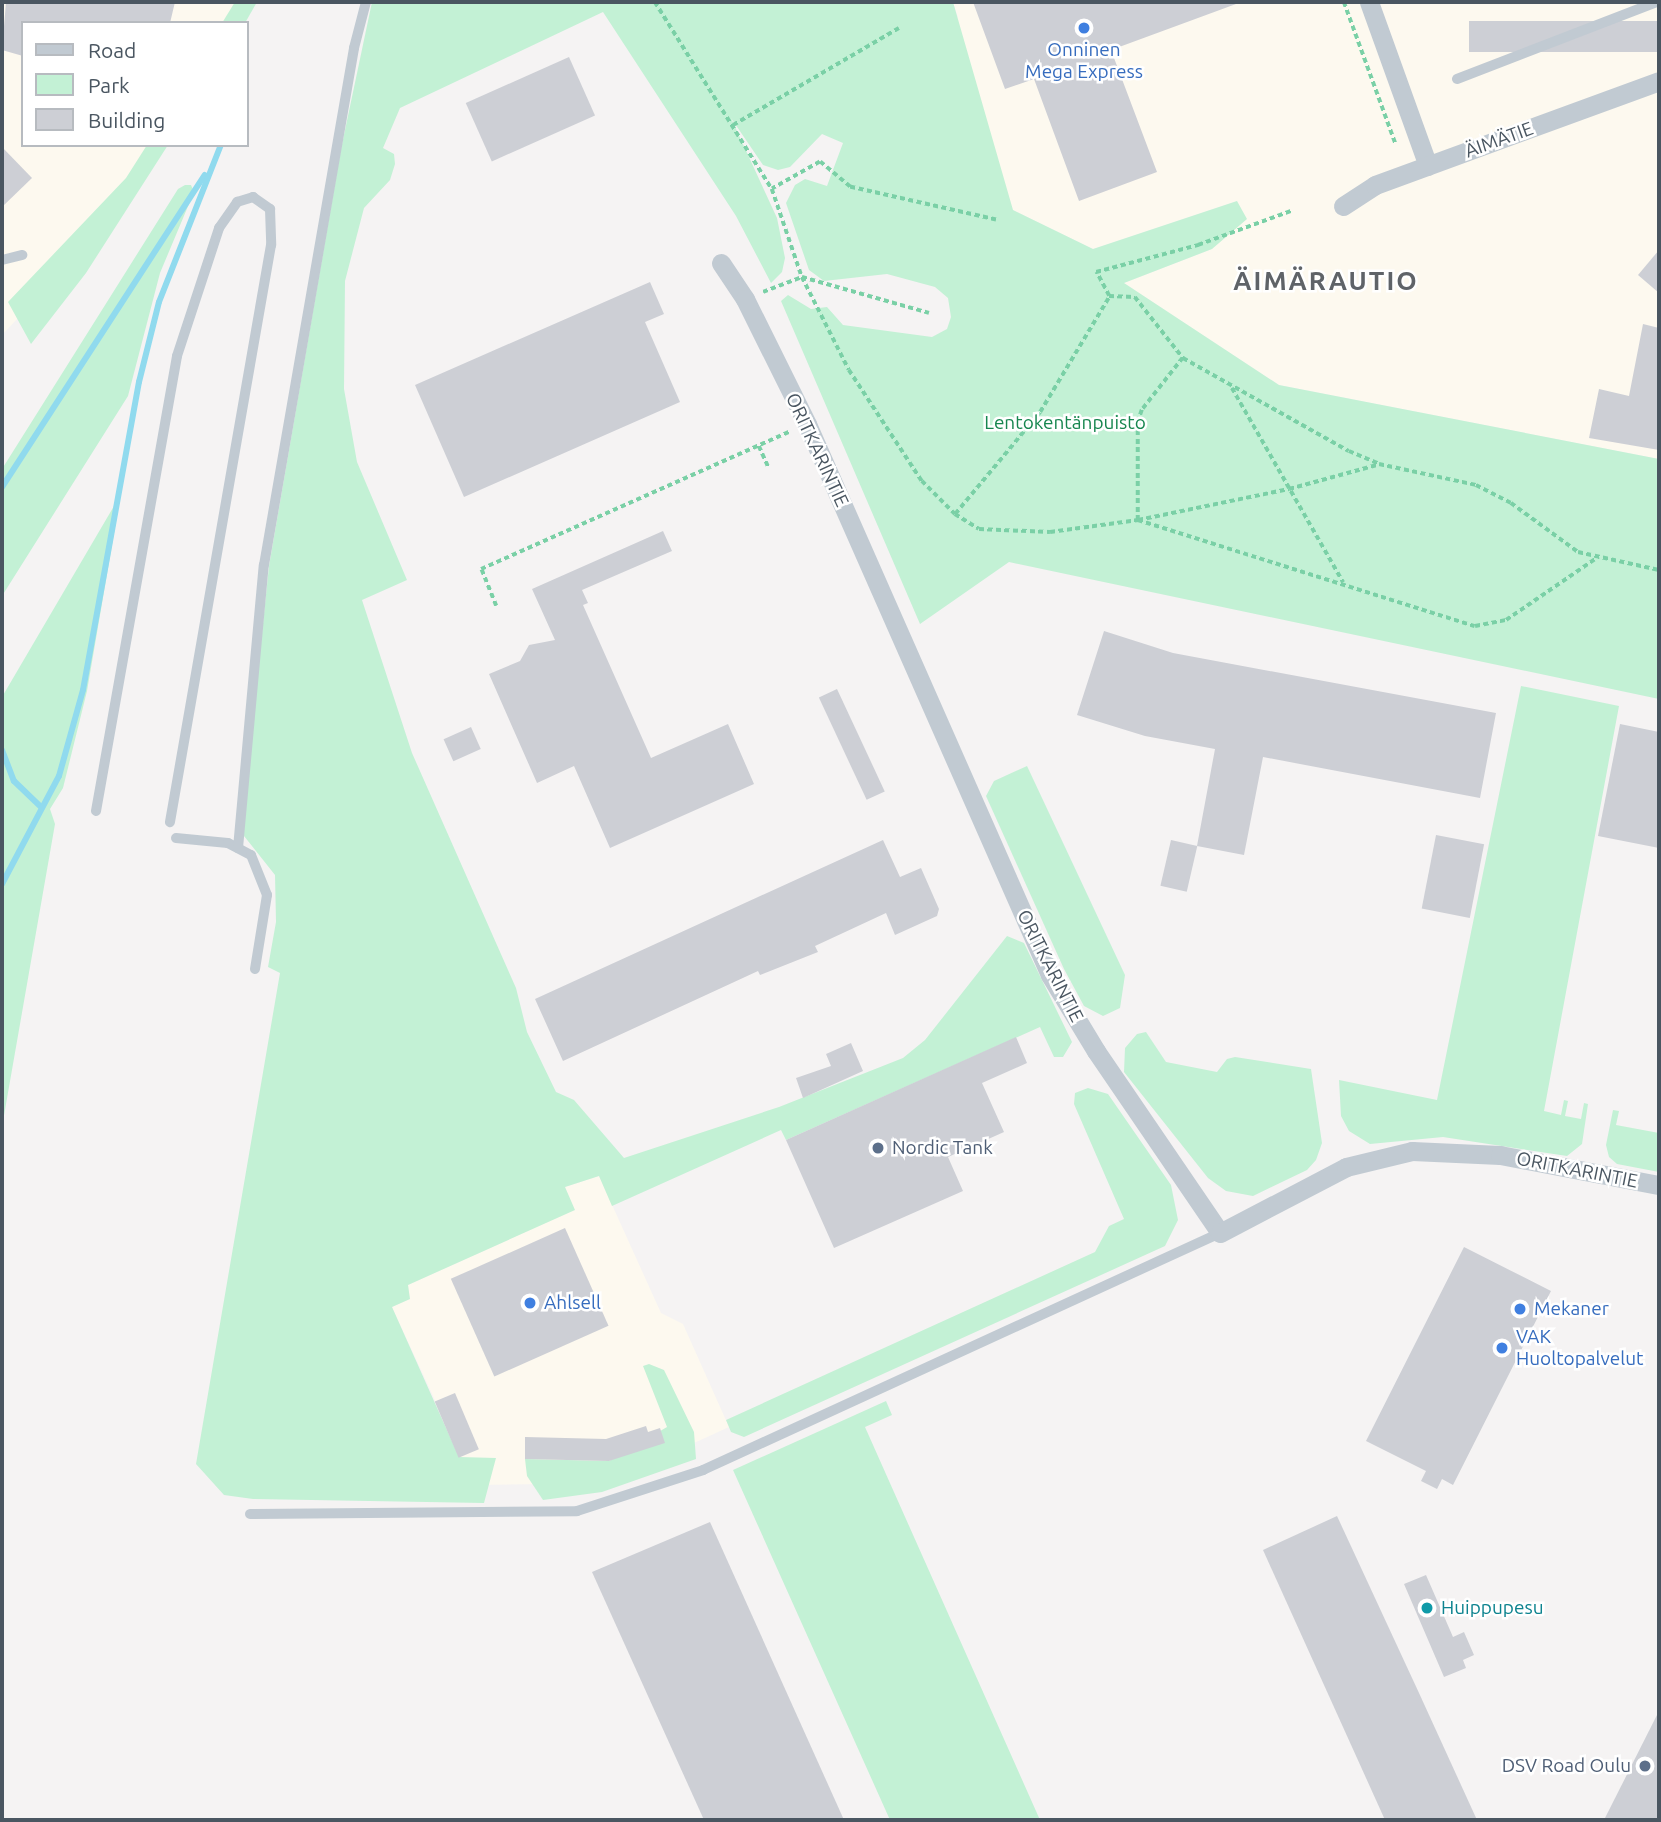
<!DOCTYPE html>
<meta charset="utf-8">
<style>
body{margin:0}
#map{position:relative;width:1661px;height:1822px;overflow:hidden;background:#f5f3f3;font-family:Ubuntu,sans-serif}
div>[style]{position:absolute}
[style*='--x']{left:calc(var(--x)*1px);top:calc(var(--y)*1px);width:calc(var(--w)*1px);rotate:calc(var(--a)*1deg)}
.commercial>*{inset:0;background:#fdf9ef}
.green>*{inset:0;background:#c3f1d5}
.stream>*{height:6px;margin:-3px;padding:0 3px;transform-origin:3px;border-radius:3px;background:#90daee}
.building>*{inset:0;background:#cdcfd5;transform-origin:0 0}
.path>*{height:3.5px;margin-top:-1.75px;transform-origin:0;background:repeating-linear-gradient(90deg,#7ad0a6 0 5px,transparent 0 8.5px)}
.lane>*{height:10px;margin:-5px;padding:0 5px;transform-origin:5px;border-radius:5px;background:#c1cad2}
.street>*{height:19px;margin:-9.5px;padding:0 9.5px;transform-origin:9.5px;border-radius:9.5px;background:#c1cad2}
.dots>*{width:19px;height:19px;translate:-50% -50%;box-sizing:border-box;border:4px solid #fff;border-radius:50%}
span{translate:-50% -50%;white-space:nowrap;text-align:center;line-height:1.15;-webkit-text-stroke:5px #fff;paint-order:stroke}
.shop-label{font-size:19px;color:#366cbe}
.left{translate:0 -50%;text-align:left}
.street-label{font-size:19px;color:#4a5661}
.park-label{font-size:19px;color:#17864f}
.service-label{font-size:19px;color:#4e5e75}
.right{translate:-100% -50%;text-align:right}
.culture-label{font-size:19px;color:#0d838f}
.district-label{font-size:26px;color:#5f6368;font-weight:700;letter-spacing:2px}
.frame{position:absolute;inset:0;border:4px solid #4a5661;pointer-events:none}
.legend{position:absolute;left:21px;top:21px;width:228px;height:126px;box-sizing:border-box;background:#fff;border:2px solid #b7bbc0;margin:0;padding:9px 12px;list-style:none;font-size:21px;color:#4a5661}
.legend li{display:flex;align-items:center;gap:14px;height:35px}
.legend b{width:35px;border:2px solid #b7bbc0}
</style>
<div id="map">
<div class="commercial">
<i style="clip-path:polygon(2px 2px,240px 2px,228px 23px,23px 23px,23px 145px,161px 145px,133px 196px,2px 335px)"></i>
<i style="clip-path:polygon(953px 2px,1659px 2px,1659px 459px,1279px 385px,1124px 283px,1212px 249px,1237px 201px,1093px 249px,1013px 210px,905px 37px,958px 17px)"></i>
<i style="clip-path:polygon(599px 1176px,661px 1313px,683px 1324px,729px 1427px,681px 1449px,545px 1484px,474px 1485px,392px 1307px,409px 1299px,408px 1285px,574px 1210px,565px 1187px)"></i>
</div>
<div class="green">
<i style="clip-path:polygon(235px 2px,257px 2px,245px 23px,222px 23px)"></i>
<i style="clip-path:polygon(372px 2px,953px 2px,1013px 210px,1093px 249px,1237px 201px,1247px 219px,1212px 249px,1124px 283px,1279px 385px,1659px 459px,1659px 699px,1009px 562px,920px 624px,781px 301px,788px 295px,811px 309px,827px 307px,843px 325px,932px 337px,947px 329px,951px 317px,948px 298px,935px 287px,887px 274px,824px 281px,809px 270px,786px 203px,795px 185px,805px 179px,827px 186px,843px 143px,822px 134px,790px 167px,778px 170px,763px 165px,731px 118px,777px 218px,785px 258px,782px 272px,771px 283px,736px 216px,603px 12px,400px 108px,383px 148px,394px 154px,395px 164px,390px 180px,364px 208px,345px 281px,344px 389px,357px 462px,407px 580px,362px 600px,412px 753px,516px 988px,527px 1032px,556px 1092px,574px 1100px,624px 1158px,779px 1107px,903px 1058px,925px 1040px,1007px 936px,1024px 943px,1072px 1042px,1063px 1057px,1054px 1057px,1040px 1027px,786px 1140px,781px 1130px,612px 1206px,599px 1176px,565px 1187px,575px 1210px,408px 1285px,410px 1299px,392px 1307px,459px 1457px,496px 1458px,484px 1503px,253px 1499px,224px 1495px,196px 1464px,280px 973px,268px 967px,276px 922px,275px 875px,244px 836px,242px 826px,269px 566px,341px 149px)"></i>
<i style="clip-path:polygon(147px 145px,168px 145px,86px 273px,31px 344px,8px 302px,126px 178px)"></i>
<i style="clip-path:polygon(185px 185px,191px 185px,194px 192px,160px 273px,128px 396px,2px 596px,2px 469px,178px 189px)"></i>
<i style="clip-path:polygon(114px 506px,117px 516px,87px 691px,63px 788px,50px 809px,55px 824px,2px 1127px,2px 697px)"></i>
<i style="clip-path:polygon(1521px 686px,1619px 706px,1544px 1111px,1561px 1115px,1564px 1100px,1568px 1101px,1565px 1116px,1581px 1119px,1584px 1103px,1588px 1104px,1582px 1144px,1567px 1156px,1443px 1137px,1370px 1144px,1349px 1131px,1341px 1116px,1339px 1080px,1437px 1100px)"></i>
<i style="clip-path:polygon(1027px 766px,1125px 975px,1120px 1008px,1103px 1016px,1084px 1006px,1064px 969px,986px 796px,994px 781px)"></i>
<i style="clip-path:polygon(1146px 1032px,1166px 1062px,1217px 1072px,1227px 1059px,1235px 1057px,1311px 1069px,1322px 1143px,1316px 1160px,1307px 1170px,1253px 1196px,1226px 1191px,1208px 1178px,1124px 1072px,1125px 1048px,1137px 1034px)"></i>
<i style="clip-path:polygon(1088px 1088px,1108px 1094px,1171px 1185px,1178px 1220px,1165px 1246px,744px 1437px,731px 1432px,726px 1420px,1095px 1252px,1109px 1226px,1124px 1219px,1074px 1104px,1075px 1093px)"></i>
<i style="clip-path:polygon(1613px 1110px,1619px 1111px,1616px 1125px,1659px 1133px,1659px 1172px,1617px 1164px,1609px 1157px,1606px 1145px)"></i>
<i style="clip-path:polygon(649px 1364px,664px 1370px,694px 1432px,696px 1459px,602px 1492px,543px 1500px,527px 1476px,525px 1459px,609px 1461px,667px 1427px,643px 1366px)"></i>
<i style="clip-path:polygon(886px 1401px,892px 1415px,865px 1427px,1040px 1820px,890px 1820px,733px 1470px)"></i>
</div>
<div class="stream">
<i style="--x:2;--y:487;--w:372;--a:-57"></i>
<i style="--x:2;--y:750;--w:33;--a:69"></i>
<i style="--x:14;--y:781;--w:37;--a:44"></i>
<i style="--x:2;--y:884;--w:122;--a:-62.2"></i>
<i style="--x:59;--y:776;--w:89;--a:-74.4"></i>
<i style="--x:83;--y:690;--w:313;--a:-79.7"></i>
<i style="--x:139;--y:382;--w:82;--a:-76"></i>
<i style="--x:159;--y:302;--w:169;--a:-68.5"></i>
</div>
<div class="building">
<i style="clip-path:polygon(6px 2px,175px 2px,170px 23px,23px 23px,23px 56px,2px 50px)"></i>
<i style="clip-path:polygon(973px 2px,1235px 2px,1236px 4px,1111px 50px,1157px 172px,1079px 201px,1034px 79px,1005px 89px)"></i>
<i style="left:1659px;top:21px;width:31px;height:190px;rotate:90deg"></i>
<i style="left:569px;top:57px;width:64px;height:113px;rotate:66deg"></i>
<i style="clip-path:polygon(2px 147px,32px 178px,2px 207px)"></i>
<i style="clip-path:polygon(1659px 250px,1659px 293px,1638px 275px)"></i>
<i style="clip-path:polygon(650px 282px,664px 314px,645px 322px,680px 402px,464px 497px,415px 385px)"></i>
<i style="clip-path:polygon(1643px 324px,1659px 328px,1659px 450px,1589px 438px,1599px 389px,1629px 396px)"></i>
<i style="clip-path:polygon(663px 531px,672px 551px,582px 590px,588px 603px,583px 605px,651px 758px,728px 724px,754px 784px,610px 848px,574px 766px,537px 783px,489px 674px,520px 661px,529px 645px,555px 640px,532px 589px)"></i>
<i style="clip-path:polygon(1104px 631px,1173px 653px,1496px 713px,1480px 798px,1263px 757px,1244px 855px,1197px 846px,1215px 749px,1145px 736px,1077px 715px)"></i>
<i style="left:837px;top:689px;width:113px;height:20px;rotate:65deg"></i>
<i style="clip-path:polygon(1620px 724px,1659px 732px,1659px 848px,1598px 836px)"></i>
<i style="left:471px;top:727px;width:24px;height:30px;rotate:66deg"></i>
<i style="left:1436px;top:835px;width:49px;height:75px;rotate:11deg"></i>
<i style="clip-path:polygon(883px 840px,900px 877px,921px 868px,939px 909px,937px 916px,895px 935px,886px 913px,815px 946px,818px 952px,760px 975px,758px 971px,563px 1061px,535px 999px)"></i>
<i style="left:1171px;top:840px;width:27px;height:47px;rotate:13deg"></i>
<i style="clip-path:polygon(1016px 1037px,1027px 1063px,982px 1083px,1004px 1132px,948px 1157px,963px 1191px,834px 1248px,786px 1140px)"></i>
<i style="clip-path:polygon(851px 1043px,863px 1071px,803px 1098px,796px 1078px,831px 1066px,826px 1054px)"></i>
<i style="left:565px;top:1228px;width:107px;height:125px;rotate:66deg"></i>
<i style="clip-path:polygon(1464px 1247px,1551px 1291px,1453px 1485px,1442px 1479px,1437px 1489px,1421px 1481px,1426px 1471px,1366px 1441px)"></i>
<i style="left:455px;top:1393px;width:61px;height:22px;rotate:67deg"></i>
<i style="clip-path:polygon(646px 1426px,648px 1432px,660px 1428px,665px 1443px,609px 1461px,525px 1459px,525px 1437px,606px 1439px)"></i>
<i style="clip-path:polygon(1337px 1516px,1419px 1693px,1477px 1820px,1385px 1820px,1263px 1550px)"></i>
<i style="clip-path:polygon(710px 1522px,844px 1820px,704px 1820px,592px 1572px)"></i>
<i style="clip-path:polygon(1426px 1575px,1453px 1637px,1464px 1632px,1474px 1655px,1463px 1660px,1466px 1668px,1444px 1677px,1404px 1584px)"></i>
<i style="clip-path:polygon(1659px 1711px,1659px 1820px,1604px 1820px)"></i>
</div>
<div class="path">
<i style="--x:655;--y:2;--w:221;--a:58"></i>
<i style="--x:1344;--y:2;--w:152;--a:70"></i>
<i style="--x:733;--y:125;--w:192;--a:-30.3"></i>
<i style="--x:996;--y:220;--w:150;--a:-167.3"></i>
<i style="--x:850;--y:187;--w:39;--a:-140"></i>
<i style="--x:820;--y:162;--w:55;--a:150.6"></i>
<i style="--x:772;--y:189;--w:93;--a:71.2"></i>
<i style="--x:802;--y:277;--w:104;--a:63.2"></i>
<i style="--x:849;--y:370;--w:133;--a:56.7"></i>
<i style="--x:922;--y:481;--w:47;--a:45"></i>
<i style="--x:955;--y:514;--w:28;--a:32"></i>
<i style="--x:979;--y:529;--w:71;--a:2.4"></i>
<i style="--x:1050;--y:532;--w:89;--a:-7.8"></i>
<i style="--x:1138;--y:520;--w:353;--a:17.5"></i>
<i style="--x:1475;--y:626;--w:32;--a:-11"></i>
<i style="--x:1506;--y:620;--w:112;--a:-34.4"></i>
<i style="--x:763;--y:292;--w:42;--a:-21"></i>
<i style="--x:802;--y:277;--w:132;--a:15.8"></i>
<i style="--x:1109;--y:296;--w:26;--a:2"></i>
<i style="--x:1135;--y:297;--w:78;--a:51.8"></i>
<i style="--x:1183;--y:358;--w:190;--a:29.3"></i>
<i style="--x:1349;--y:451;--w:33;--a:23"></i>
<i style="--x:1379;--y:464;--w:99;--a:12.2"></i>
<i style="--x:1476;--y:485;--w:39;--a:27"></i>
<i style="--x:1511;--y:503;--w:83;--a:36.2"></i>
<i style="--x:1578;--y:552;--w:83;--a:12.5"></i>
<i style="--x:1109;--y:296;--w:27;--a:-118"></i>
<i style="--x:1096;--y:272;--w:106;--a:-14.8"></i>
<i style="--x:1198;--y:245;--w:99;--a:-20.1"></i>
<i style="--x:1183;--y:358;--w:66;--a:128.3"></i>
<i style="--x:1142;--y:410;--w:13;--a:108"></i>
<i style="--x:1138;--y:422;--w:98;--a:90"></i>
<i style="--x:1138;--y:520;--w:154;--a:-11.6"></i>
<i style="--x:1289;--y:489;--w:91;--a:-15.3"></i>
<i style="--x:1232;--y:388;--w:224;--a:60.2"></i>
<i style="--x:759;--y:446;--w:24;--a:66"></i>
<i style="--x:955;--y:514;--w:133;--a:-50.2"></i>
<i style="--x:1040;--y:412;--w:134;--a:-59"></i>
<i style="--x:496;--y:606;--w:40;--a:-112"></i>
<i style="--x:481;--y:569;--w:337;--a:-24"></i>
</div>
<div class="lane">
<i style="--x:1457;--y:79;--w:214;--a:-21.1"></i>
<i style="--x:2;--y:260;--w:21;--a:-14"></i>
<i style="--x:96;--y:811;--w:462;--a:-79.9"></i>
<i style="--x:177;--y:356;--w:135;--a:-71.8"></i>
<i style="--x:219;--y:228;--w:32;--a:-55"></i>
<i style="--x:237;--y:202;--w:17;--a:-17"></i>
<i style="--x:253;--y:197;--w:21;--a:35"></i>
<i style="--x:270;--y:209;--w:36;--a:88"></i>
<i style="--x:271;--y:245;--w:586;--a:99.93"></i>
<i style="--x:176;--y:838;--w:52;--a:5.5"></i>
<i style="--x:228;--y:843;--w:26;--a:28"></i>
<i style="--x:251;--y:855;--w:43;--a:68.2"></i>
<i style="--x:267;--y:895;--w:75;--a:99.2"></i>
<i style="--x:238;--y:848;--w:284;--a:-84.8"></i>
<i style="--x:264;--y:565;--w:525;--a:-80.12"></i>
<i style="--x:354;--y:48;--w:48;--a:-75.4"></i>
<i style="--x:250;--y:1514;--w:327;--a:-0.5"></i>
<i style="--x:577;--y:1511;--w:133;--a:-18"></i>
<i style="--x:703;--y:1470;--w:569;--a:-24.63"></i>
</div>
<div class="street">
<i style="--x:1369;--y:2;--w:174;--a:70.2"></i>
<i style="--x:1343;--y:206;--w:38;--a:-33"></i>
<i style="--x:1375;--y:185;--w:302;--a:-20.1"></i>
<i style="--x:721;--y:263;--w:43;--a:56.3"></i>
<i style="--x:745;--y:299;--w:140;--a:63.6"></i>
<i style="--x:807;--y:424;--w:602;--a:66.2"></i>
<i style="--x:1050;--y:975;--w:89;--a:58.8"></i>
<i style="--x:1096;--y:1051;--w:220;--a:55.7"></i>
<i style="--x:1220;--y:1233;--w:142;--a:-27.6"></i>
<i style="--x:1346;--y:1167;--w:68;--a:-13.6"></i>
<i style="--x:1412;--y:1151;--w:88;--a:2.6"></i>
<i style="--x:1500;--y:1155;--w:162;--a:10.7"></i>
</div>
<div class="dots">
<i style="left:1084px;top:28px;background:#3f7fe0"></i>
<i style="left:878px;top:1148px;background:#5c6f8a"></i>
<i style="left:530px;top:1303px;background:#3f7fe0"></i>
<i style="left:1520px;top:1309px;background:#3f7fe0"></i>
<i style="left:1502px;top:1348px;background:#3f7fe0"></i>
<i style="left:1427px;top:1608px;background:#0f9aa8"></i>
<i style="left:1645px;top:1766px;background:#5c6f8a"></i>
</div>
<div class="shop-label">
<span style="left:1084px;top:61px">Onninen<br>Mega Express</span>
<span class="left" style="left:544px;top:1303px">Ahlsell</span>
<span class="left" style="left:1534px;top:1309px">Mekaner</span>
<span class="left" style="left:1516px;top:1348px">VAK<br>Huoltopalvelut</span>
</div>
<div class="street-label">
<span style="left:1499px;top:140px;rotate:-20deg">ÄIMÄTIE</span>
<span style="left:817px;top:450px;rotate:65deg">ORITKARINTIE</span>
<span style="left:1050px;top:966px;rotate:63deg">ORITKARINTIE</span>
<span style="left:1577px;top:1170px;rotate:11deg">ORITKARINTIE</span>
</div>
<div class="park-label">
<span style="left:1065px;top:423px">Lentokentänpuisto</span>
</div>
<div class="service-label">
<span class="left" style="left:892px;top:1148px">Nordic Tank</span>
<span class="right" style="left:1631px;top:1766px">DSV Road Oulu</span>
</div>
<div class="culture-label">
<span class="left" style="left:1441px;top:1608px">Huippupesu</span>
</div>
<div class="district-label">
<span style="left:1326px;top:281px">ÄIMÄRAUTIO</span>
</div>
<div class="frame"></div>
<ul class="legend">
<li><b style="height:9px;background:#c1cad2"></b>Road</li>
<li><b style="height:19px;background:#c3f1d5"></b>Park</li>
<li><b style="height:19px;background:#cdcfd5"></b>Building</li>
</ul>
</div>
